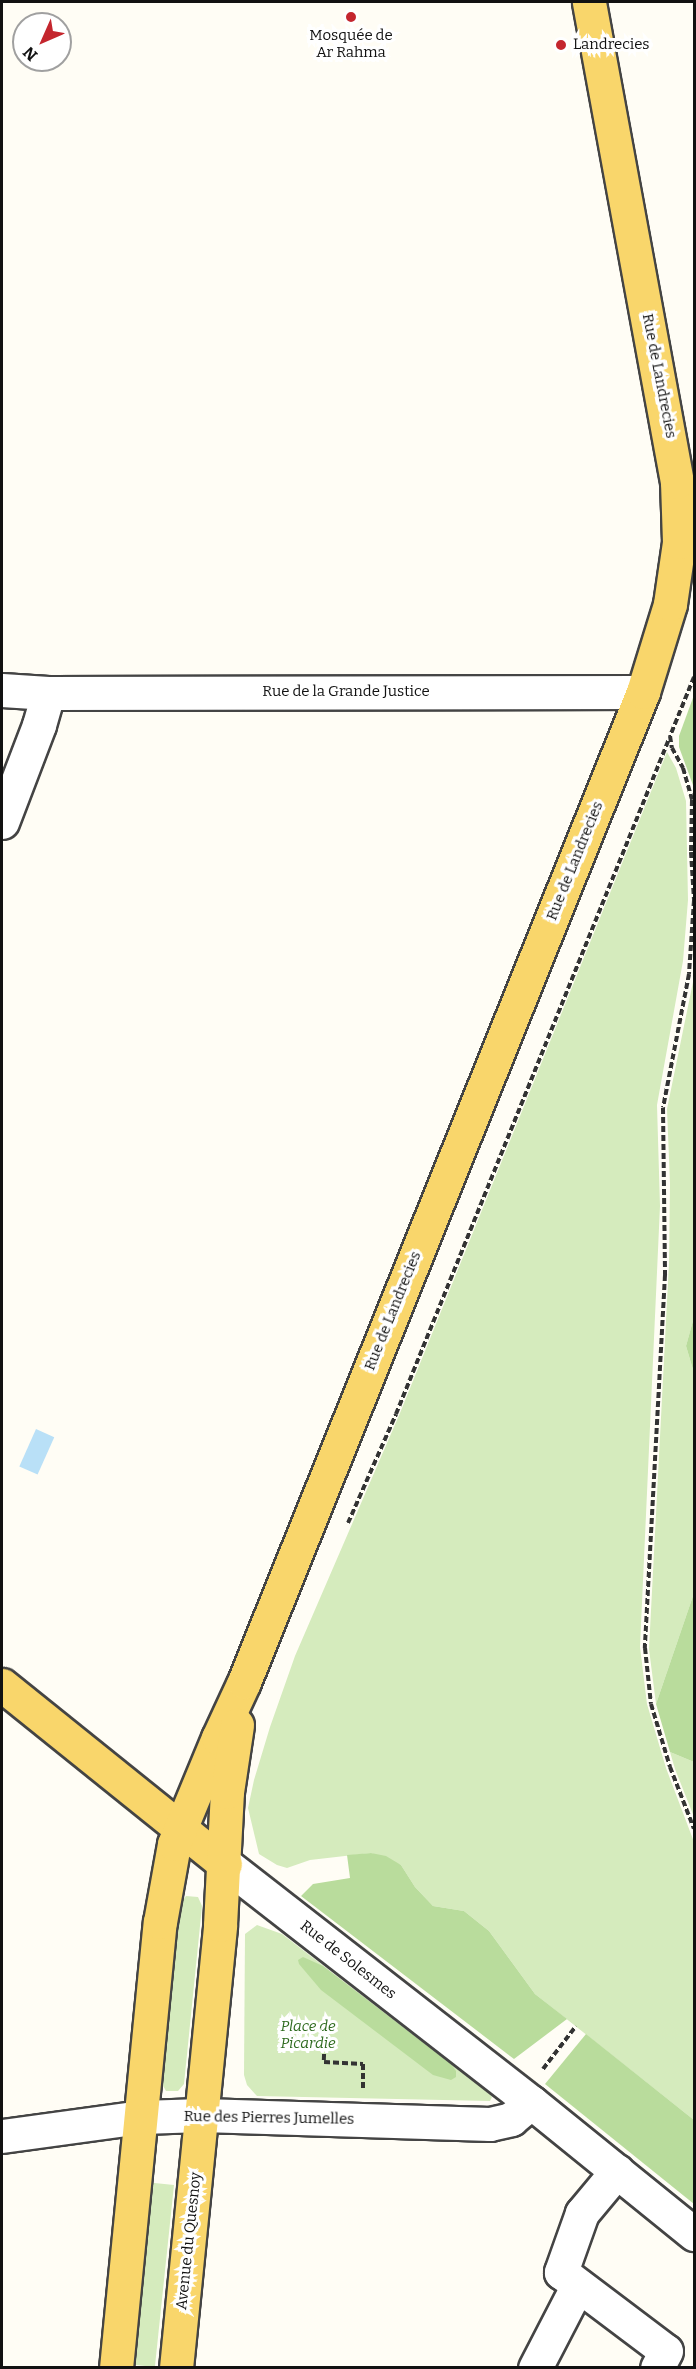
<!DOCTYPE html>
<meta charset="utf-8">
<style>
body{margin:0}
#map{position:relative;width:696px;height:2369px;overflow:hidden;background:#fffdf5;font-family:Bitter,serif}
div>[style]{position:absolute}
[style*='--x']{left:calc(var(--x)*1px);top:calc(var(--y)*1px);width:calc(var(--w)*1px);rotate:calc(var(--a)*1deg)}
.green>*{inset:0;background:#d5ebbd;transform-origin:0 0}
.forest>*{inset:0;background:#b9dc9c}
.water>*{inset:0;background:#b9e0f7;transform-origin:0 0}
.path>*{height:4px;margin-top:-2px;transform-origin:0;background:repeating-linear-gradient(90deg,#333 0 6px,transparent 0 9px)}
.roads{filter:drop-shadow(2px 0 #444) drop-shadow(-2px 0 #444) drop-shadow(0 2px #444) drop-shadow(0 -2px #444)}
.minor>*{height:33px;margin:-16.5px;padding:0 16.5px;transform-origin:16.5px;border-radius:16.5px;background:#fff}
.major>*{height:33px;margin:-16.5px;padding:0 16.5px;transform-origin:16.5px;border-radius:16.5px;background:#f9d66b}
.dots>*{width:16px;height:16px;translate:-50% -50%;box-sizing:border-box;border:3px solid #fff;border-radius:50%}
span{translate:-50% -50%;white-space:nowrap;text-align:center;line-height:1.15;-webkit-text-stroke:6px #fff;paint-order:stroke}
.poi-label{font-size:15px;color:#111}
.left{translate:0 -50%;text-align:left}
.street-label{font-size:15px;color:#111}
.park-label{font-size:15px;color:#2f6b1f;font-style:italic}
.frame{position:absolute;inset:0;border:3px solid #111;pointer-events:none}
.north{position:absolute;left:12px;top:12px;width:60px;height:60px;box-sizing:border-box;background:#fff;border:2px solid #a0a0a0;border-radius:50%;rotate:225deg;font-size:16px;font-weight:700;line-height:24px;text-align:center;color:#111}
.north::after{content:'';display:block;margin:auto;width:21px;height:27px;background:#c4262e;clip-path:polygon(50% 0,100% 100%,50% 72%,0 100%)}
</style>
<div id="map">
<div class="green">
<i style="clip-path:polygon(667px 752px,676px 768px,686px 801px,688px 900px,683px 961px,657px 1105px,660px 1206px,640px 1647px,647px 1704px,666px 1768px,694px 1842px,694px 2120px,535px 1994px,489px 1931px,464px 1911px,433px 1906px,415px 1887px,401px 1865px,371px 1853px,310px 1860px,287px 1868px,277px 1865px,259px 1854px,248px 1808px,254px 1780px,270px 1727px,295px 1656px,400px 1413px)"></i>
<i style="clip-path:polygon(694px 977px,694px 1317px,686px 1346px,694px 1373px,694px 1593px,656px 1704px,649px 1649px,669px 1263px,670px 1184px,667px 1109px)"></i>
<i style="clip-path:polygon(670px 1752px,694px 1762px,694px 1817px,675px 1769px)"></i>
<i style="clip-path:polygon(186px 1896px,198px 1897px,202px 1906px,184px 2084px,178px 2091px,166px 2091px,162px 2084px,180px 1904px)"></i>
<i style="clip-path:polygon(257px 1925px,282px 1934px,489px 2093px,492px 2097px,490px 2101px,257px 2096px,247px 2085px,244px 2075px,245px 1934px)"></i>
<i style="left:174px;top:2185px;width:183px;height:22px;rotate:96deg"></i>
</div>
<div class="forest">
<i style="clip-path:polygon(694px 695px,694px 788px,679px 747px,679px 736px)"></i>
<i style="clip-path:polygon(694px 1317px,694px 1373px,686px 1346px)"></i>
<i style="clip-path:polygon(694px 1593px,694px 1762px,670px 1752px,656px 1704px)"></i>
<i style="clip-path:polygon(371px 1853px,386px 1856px,401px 1865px,415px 1887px,433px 1906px,464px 1911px,489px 1931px,535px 1994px,567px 2019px,514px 2059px,301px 1896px,313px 1884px,350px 1878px,347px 1855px)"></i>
<i style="clip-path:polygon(303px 1957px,323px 1966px,451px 2064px,456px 2071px,456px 2077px,451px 2080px,433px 2075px,321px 1990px,299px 1964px,298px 1960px)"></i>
<i style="clip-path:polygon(586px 2034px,694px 2120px,694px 2204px,545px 2084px)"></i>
</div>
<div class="water">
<i style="left:36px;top:1429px;width:20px;height:41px;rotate:24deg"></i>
</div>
<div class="path">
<i style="--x:694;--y:677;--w:64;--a:112.1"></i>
<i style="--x:670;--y:736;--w:12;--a:81"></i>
<i style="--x:672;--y:748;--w:23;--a:61"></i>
<i style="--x:683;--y:768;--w:33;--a:74"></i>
<i style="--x:692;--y:800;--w:52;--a:91.1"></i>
<i style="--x:691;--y:852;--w:48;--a:86.4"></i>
<i style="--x:694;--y:900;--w:74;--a:93.9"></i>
<i style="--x:689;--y:974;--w:136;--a:101"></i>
<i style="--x:663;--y:1108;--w:167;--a:89.3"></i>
<i style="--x:665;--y:1275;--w:374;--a:93.1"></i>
<i style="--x:645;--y:1648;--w:56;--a:83.9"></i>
<i style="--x:651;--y:1704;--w:66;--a:73.2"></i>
<i style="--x:670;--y:1767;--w:66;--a:68.8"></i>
<i style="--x:348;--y:1523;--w:119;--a:-66.2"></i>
<i style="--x:396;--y:1414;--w:728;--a:-67.98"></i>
<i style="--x:279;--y:2023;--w:46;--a:5"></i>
<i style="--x:325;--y:2027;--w:35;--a:92"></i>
<i style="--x:324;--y:2062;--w:39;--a:3"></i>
<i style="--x:363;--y:2064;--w:24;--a:90"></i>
<i style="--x:543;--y:2069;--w:54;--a:-52.5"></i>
</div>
<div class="roads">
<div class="minor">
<i style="--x:2;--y:690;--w:46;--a:3.7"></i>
<i style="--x:48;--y:693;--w:595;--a:-0.1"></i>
<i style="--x:2;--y:822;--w:104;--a:-69.1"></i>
<i style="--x:39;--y:725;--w:33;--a:-74"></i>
<i style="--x:225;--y:1864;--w:388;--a:37.9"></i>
<i style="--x:531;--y:2102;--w:210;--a:39"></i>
<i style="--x:2;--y:2136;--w:140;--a:-7.8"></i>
<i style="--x:141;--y:2117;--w:61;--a:-1.9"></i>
<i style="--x:202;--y:2115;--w:288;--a:1.8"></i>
<i style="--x:490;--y:2124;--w:22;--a:-13"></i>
<i style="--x:511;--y:2119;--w:26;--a:-40"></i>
<i style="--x:617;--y:2171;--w:55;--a:129.8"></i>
<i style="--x:582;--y:2213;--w:63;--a:109.6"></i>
<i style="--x:561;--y:2272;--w:131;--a:37"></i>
<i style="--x:666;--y:2351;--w:19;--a:118"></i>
<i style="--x:535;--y:2368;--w:93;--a:-62.6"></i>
</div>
<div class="major">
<i style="--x:2;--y:1685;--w:286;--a:38.8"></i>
<i style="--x:116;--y:2368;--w:448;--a:-84.4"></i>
<i style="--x:160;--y:1922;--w:79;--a:-79.8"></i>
<i style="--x:174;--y:1844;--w:115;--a:-67.5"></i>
<i style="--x:218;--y:1738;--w:62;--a:-65.1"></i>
<i style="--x:244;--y:1682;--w:1067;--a:-68.05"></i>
<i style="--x:643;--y:692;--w:92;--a:-72.9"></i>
<i style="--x:670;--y:604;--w:63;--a:-81.7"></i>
<i style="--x:679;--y:542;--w:60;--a:-91.9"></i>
<i style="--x:677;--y:482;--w:488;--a:-100.4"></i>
<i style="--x:176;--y:2368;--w:445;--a:-84.3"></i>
<i style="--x:220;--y:1925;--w:133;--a:-87"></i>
<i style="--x:227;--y:1792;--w:68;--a:-81.5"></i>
</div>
</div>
<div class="dots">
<i style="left:351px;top:17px;background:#c4262e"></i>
<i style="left:561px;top:45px;background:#c4262e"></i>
</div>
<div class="poi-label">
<span style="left:351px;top:44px">Mosquée de<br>Ar Rahma</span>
<span class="left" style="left:573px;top:45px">Landrecies</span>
</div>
<div class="street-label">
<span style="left:659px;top:376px;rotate:79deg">Rue de Landrecies</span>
<span style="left:346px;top:692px">Rue de la Grande Justice</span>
<span style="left:575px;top:861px;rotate:-68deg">Rue de Landrecies</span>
<span style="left:393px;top:1311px;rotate:-68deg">Rue de Landrecies</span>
<span style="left:348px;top:1960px;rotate:38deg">Rue de Solesmes</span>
<span style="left:269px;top:2118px;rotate:1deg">Rue des Pierres Jumelles</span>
<span style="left:189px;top:2241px;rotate:-84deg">Avenue du Quesnoy</span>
</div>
<div class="park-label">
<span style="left:308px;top:2035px">Place de<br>Picardie</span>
</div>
<div class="frame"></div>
<div class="north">N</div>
</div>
